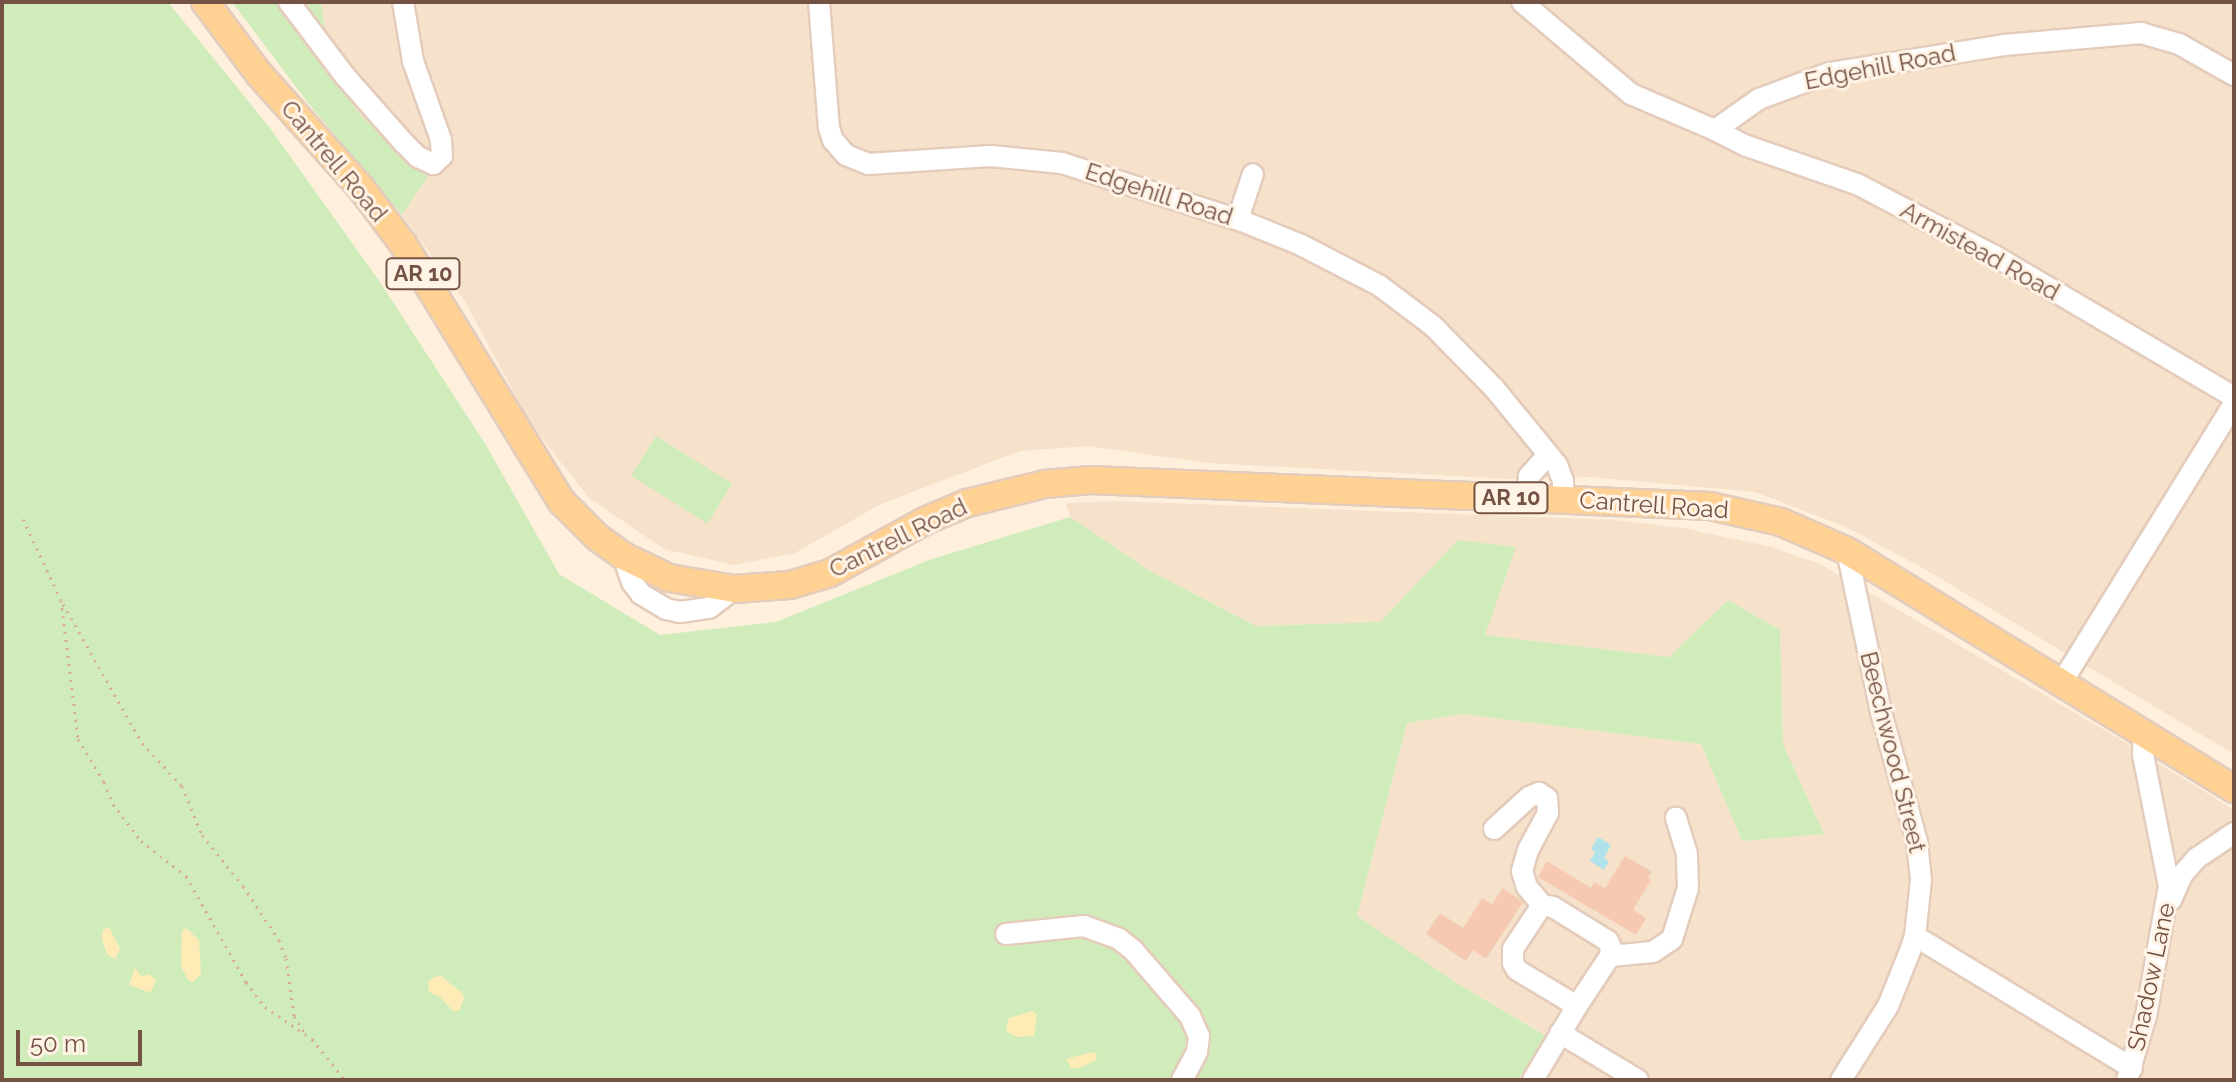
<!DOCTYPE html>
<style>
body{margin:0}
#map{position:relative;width:2236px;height:1082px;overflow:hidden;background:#fef0dd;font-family:Raleway,sans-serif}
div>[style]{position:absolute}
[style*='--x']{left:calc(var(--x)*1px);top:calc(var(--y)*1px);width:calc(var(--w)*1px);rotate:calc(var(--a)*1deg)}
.residential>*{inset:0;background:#f6e1cb}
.green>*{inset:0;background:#d1ecbb;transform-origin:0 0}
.sand>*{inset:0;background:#ffebb6}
.water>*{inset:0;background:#b0e3e9}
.building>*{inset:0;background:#f6cab2}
.path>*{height:3px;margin-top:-1.5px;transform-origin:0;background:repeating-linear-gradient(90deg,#daad96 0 2px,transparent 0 8px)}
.roads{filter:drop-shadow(2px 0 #e4ccbc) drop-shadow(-2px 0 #e4ccbc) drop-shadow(0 2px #e4ccbc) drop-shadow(0 -2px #e4ccbc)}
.minor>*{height:20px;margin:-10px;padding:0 10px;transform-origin:10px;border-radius:10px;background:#fff}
.major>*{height:26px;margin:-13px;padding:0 13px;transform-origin:13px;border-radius:13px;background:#ffd193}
span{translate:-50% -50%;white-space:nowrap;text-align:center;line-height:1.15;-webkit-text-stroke:6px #fff3e5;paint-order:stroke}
.shield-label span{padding:2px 6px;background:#fff3e5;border:2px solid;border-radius:6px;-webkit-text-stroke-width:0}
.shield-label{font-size:22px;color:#755344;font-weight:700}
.street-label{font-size:24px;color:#755344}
.frame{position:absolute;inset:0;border:4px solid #755344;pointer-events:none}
.scale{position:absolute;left:16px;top:1030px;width:126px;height:36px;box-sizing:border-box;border:4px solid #755344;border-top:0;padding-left:10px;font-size:24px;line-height:28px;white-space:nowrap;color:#755344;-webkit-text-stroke:6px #fff3e5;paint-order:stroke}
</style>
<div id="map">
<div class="residential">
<i style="clip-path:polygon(321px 2px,2234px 2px,2234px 754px,1921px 567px,1846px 527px,1755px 492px,1591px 477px,1509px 479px,1208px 463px,1088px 446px,1020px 451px,881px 504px,795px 553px,733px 565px,664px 549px,589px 498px,530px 423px,466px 303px,402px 215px,428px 176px,361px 116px,319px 59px,326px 36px)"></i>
<i style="clip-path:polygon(1115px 501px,1614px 520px,1683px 528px,1772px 547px,1820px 564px,2118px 738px,2234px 810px,2234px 1080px,1518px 1080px,1545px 1035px,1455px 982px,1357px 916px,1407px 723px,1463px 714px,1701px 744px,1742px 841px,1824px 834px,1783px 744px,1780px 630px,1728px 600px,1669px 657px,1484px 635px,1459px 540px,1380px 622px,1256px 626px,1150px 571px,1070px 517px,1066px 503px)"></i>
</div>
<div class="green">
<i style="clip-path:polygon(2px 2px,168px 2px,270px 128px,378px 279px,486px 445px,559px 574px,660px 635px,776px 622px,929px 560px,1070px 517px,1150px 571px,1256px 626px,1380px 622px,1458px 540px,1516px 547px,1485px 635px,1669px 657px,1728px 600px,1780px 630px,1783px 744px,1824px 834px,1742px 841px,1701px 744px,1463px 714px,1407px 723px,1357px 916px,1455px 982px,1546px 1036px,1518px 1080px,2px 1080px)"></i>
<i style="clip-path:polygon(232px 2px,278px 2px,361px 116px,428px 176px,402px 215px,308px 103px)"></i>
<i style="clip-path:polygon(306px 2px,321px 2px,326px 36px)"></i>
<i style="left:656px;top:436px;width:90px;height:47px;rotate:32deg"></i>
</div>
<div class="sand">
<i style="clip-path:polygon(109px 927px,120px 949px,115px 959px,107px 954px,102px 939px,103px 930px)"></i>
<i style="clip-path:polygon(186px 928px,199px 940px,201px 973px,193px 982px,188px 980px,181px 966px,182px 931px)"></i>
<i style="clip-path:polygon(135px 968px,142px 977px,147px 974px,156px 979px,151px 993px,129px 985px)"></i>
<i style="clip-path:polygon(434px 977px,441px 976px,462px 993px,464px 997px,459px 1011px,453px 1011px,440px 997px,429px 992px,428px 982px)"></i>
<i style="clip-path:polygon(1033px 1011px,1037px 1015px,1034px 1036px,1017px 1037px,1006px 1031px,1009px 1018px)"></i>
<i style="clip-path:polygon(1092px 1052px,1097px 1054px,1096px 1060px,1080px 1068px,1071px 1068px,1066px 1059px)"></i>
</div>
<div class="water">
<i style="clip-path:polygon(1598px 837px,1611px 845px,1604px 858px,1609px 861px,1604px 870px,1590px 861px,1595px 852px,1591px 849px)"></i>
</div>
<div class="building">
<i style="clip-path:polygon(1625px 856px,1652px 872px,1648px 878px,1651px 880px,1633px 910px,1646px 918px,1636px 935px,1538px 877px,1547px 861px,1591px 888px,1594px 882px,1605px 888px)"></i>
<i style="clip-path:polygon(1503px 888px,1523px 902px,1486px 959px,1473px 950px,1466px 961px,1426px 934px,1440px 913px,1463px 928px,1482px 898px,1492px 904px)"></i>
</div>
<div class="path">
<i style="--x:23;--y:519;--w:89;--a:64.9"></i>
<i style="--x:61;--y:600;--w:140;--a:83"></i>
<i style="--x:78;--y:739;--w:50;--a:58.8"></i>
<i style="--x:104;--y:782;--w:24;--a:68"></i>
<i style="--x:113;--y:804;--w:46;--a:52.9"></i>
<i style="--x:141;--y:841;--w:57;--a:37.9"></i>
<i style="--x:186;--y:876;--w:122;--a:60.5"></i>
<i style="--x:246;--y:982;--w:31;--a:53"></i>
<i style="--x:265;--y:1007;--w:57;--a:34.2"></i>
<i style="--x:312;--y:1039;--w:53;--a:51.2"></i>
<i style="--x:63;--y:604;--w:160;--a:60.4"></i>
<i style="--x:142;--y:743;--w:59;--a:47.1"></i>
<i style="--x:182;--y:786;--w:53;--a:67.8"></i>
<i style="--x:202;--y:835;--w:65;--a:51.2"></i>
<i style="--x:243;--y:886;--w:65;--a:56.3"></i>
<i style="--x:279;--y:940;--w:19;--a:69"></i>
<i style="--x:286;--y:958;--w:59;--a:82.1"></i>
<i style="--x:294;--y:1016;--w:19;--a:58"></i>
</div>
<div class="roads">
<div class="minor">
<i style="--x:289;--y:2;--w:93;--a:52.9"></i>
<i style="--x:345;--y:76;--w:88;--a:48.7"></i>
<i style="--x:403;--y:142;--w:21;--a:45"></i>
<i style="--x:418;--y:157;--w:17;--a:25"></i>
<i style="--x:433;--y:164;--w:12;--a:-42"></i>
<i style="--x:442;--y:156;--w:16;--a:-94"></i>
<i style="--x:441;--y:140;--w:84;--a:-109.5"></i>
<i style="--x:413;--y:61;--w:60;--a:-99.6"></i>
<i style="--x:819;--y:2;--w:126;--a:85.5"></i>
<i style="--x:829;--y:128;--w:13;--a:72"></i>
<i style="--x:833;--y:140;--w:20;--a:49"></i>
<i style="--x:846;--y:155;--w:24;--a:22"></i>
<i style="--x:868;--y:164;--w:123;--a:-3.7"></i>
<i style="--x:991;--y:156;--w:71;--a:5.6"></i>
<i style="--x:1062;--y:163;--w:189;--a:17.9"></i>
<i style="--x:1242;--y:221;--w:64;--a:22.1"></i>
<i style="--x:1301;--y:245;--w:89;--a:27.4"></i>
<i style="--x:1380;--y:286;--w:66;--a:37"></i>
<i style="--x:1433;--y:326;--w:87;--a:45.5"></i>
<i style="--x:1494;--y:388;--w:99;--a:50.7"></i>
<i style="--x:1557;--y:465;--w:17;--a:69"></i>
<i style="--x:1563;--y:481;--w:17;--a:90"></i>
<i style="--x:1522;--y:2;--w:143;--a:40.2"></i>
<i style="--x:1631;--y:94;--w:91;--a:23.2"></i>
<i style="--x:1715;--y:130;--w:54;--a:-35.2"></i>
<i style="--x:1759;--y:99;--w:75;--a:-20.4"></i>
<i style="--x:1829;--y:73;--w:177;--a:-9.1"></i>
<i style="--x:2004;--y:45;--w:138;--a:-5"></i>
<i style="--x:2141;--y:33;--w:40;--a:16"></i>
<i style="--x:2179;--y:44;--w:63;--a:29.4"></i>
<i style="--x:1715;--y:130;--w:36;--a:27"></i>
<i style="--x:1747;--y:146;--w:116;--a:19.1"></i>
<i style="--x:1857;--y:184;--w:153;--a:27.6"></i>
<i style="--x:1993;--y:255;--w:280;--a:30.5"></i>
<i style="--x:1238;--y:219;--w:47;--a:-71.6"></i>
<i style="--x:1526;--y:498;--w:22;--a:-82"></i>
<i style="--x:1529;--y:476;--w:28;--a:-48"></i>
<i style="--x:623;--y:556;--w:28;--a:71"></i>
<i style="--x:632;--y:582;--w:15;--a:53"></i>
<i style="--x:641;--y:594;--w:29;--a:31"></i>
<i style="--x:666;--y:609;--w:14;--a:12"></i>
<i style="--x:680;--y:612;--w:29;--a:-8"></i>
<i style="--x:709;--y:608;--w:31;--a:-37"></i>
<i style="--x:2062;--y:682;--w:328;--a:-58.3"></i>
<i style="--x:1494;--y:829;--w:47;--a:-42.4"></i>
<i style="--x:1529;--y:797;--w:11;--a:-22"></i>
<i style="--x:1539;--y:793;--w:9;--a:32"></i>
<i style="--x:1547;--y:798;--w:15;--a:86"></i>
<i style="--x:1548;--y:813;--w:42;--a:118.4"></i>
<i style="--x:1528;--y:850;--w:22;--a:106"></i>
<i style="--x:1522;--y:871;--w:17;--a:73"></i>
<i style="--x:1527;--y:887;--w:23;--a:50"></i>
<i style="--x:2171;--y:900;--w:27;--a:-66"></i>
<i style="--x:2182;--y:875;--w:23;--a:-49"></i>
<i style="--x:2197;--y:858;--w:45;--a:-34"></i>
<i style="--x:1542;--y:905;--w:11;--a:10"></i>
<i style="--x:1553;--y:907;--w:65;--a:31.7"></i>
<i style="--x:1608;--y:941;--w:8;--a:67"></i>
<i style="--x:1611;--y:948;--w:8;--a:97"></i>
<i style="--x:1610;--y:956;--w:60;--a:123.4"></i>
<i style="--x:1577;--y:1006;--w:70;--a:-149"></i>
<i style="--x:1517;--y:970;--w:8;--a:-120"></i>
<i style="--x:1513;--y:963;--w:14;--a:-90"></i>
<i style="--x:1513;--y:949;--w:53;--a:-56.6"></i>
<i style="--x:1006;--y:934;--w:78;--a:-5.9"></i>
<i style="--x:1084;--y:926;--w:37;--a:20"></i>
<i style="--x:1119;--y:939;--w:18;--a:38"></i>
<i style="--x:1133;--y:950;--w:87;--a:49.2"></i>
<i style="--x:1190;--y:1016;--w:22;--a:66"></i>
<i style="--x:1199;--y:1036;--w:16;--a:97"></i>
<i style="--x:1197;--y:1052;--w:32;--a:118"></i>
<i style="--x:1915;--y:936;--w:254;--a:31.3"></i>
<i style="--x:1610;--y:956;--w:43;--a:-5.3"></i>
<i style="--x:1653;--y:952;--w:23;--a:-34"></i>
<i style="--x:1672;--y:939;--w:53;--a:-72.6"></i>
<i style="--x:1688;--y:888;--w:34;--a:-92"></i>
<i style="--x:1687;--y:854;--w:38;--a:-107"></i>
<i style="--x:1560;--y:1033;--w:91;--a:31.1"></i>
<i style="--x:1533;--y:1080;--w:86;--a:-59.3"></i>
<i style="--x:1841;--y:1080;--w:88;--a:-57.6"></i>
<i style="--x:1888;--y:1006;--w:59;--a:-68.2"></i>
<i style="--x:1910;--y:951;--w:16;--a:-72"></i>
<i style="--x:1915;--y:936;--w:56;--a:-83.9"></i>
<i style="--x:1921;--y:880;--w:38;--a:-96"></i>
<i style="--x:1917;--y:842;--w:135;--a:-105.5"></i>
<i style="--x:1881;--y:712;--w:165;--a:-101.9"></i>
<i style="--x:2127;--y:1080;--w:67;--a:-73.5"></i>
<i style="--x:2146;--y:1016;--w:132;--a:-80"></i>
<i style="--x:2169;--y:886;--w:134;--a:-101.2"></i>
<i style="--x:2143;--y:755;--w:23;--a:-88"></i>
</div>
<div class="major">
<i style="--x:205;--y:2;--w:90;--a:53.1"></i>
<i style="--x:259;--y:74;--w:153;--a:48.2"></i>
<i style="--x:361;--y:188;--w:70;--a:53.1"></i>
<i style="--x:403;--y:244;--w:303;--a:58.4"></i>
<i style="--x:562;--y:502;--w:49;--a:45"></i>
<i style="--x:597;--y:537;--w:32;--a:36"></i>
<i style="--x:623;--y:556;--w:51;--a:25.6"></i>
<i style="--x:669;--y:578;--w:66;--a:9.6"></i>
<i style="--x:734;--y:589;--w:56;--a:-4.1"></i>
<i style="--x:790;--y:585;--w:42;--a:-16.7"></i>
<i style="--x:830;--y:573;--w:111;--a:-28.7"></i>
<i style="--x:927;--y:520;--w:43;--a:-23"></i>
<i style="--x:967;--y:503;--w:80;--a:-13.7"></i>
<i style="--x:1045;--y:484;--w:46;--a:-5"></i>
<i style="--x:1091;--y:480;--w:620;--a:2.41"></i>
<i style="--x:1710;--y:506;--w:73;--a:12.7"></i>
<i style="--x:1781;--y:522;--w:72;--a:23.7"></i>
<i style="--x:1847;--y:551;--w:454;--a:31.6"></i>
</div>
</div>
<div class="shield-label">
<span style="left:423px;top:274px">AR 10</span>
<span style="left:1511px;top:498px">AR 10</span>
</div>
<div class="street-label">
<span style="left:1880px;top:67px;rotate:-11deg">Edgehill Road</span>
<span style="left:334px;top:161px;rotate:50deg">Cantrell Road</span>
<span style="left:1159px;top:194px;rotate:18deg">Edgehill Road</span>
<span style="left:1980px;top:251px;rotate:29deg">Armistead Road</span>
<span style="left:1654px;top:505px;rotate:4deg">Cantrell Road</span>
<span style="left:898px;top:538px;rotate:-26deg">Cantrell Road</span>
<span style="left:1893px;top:752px;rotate:76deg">Beechwood Street</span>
<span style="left:2151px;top:977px;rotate:-78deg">Shadow Lane</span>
</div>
<div class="frame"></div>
<div class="scale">50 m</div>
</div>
